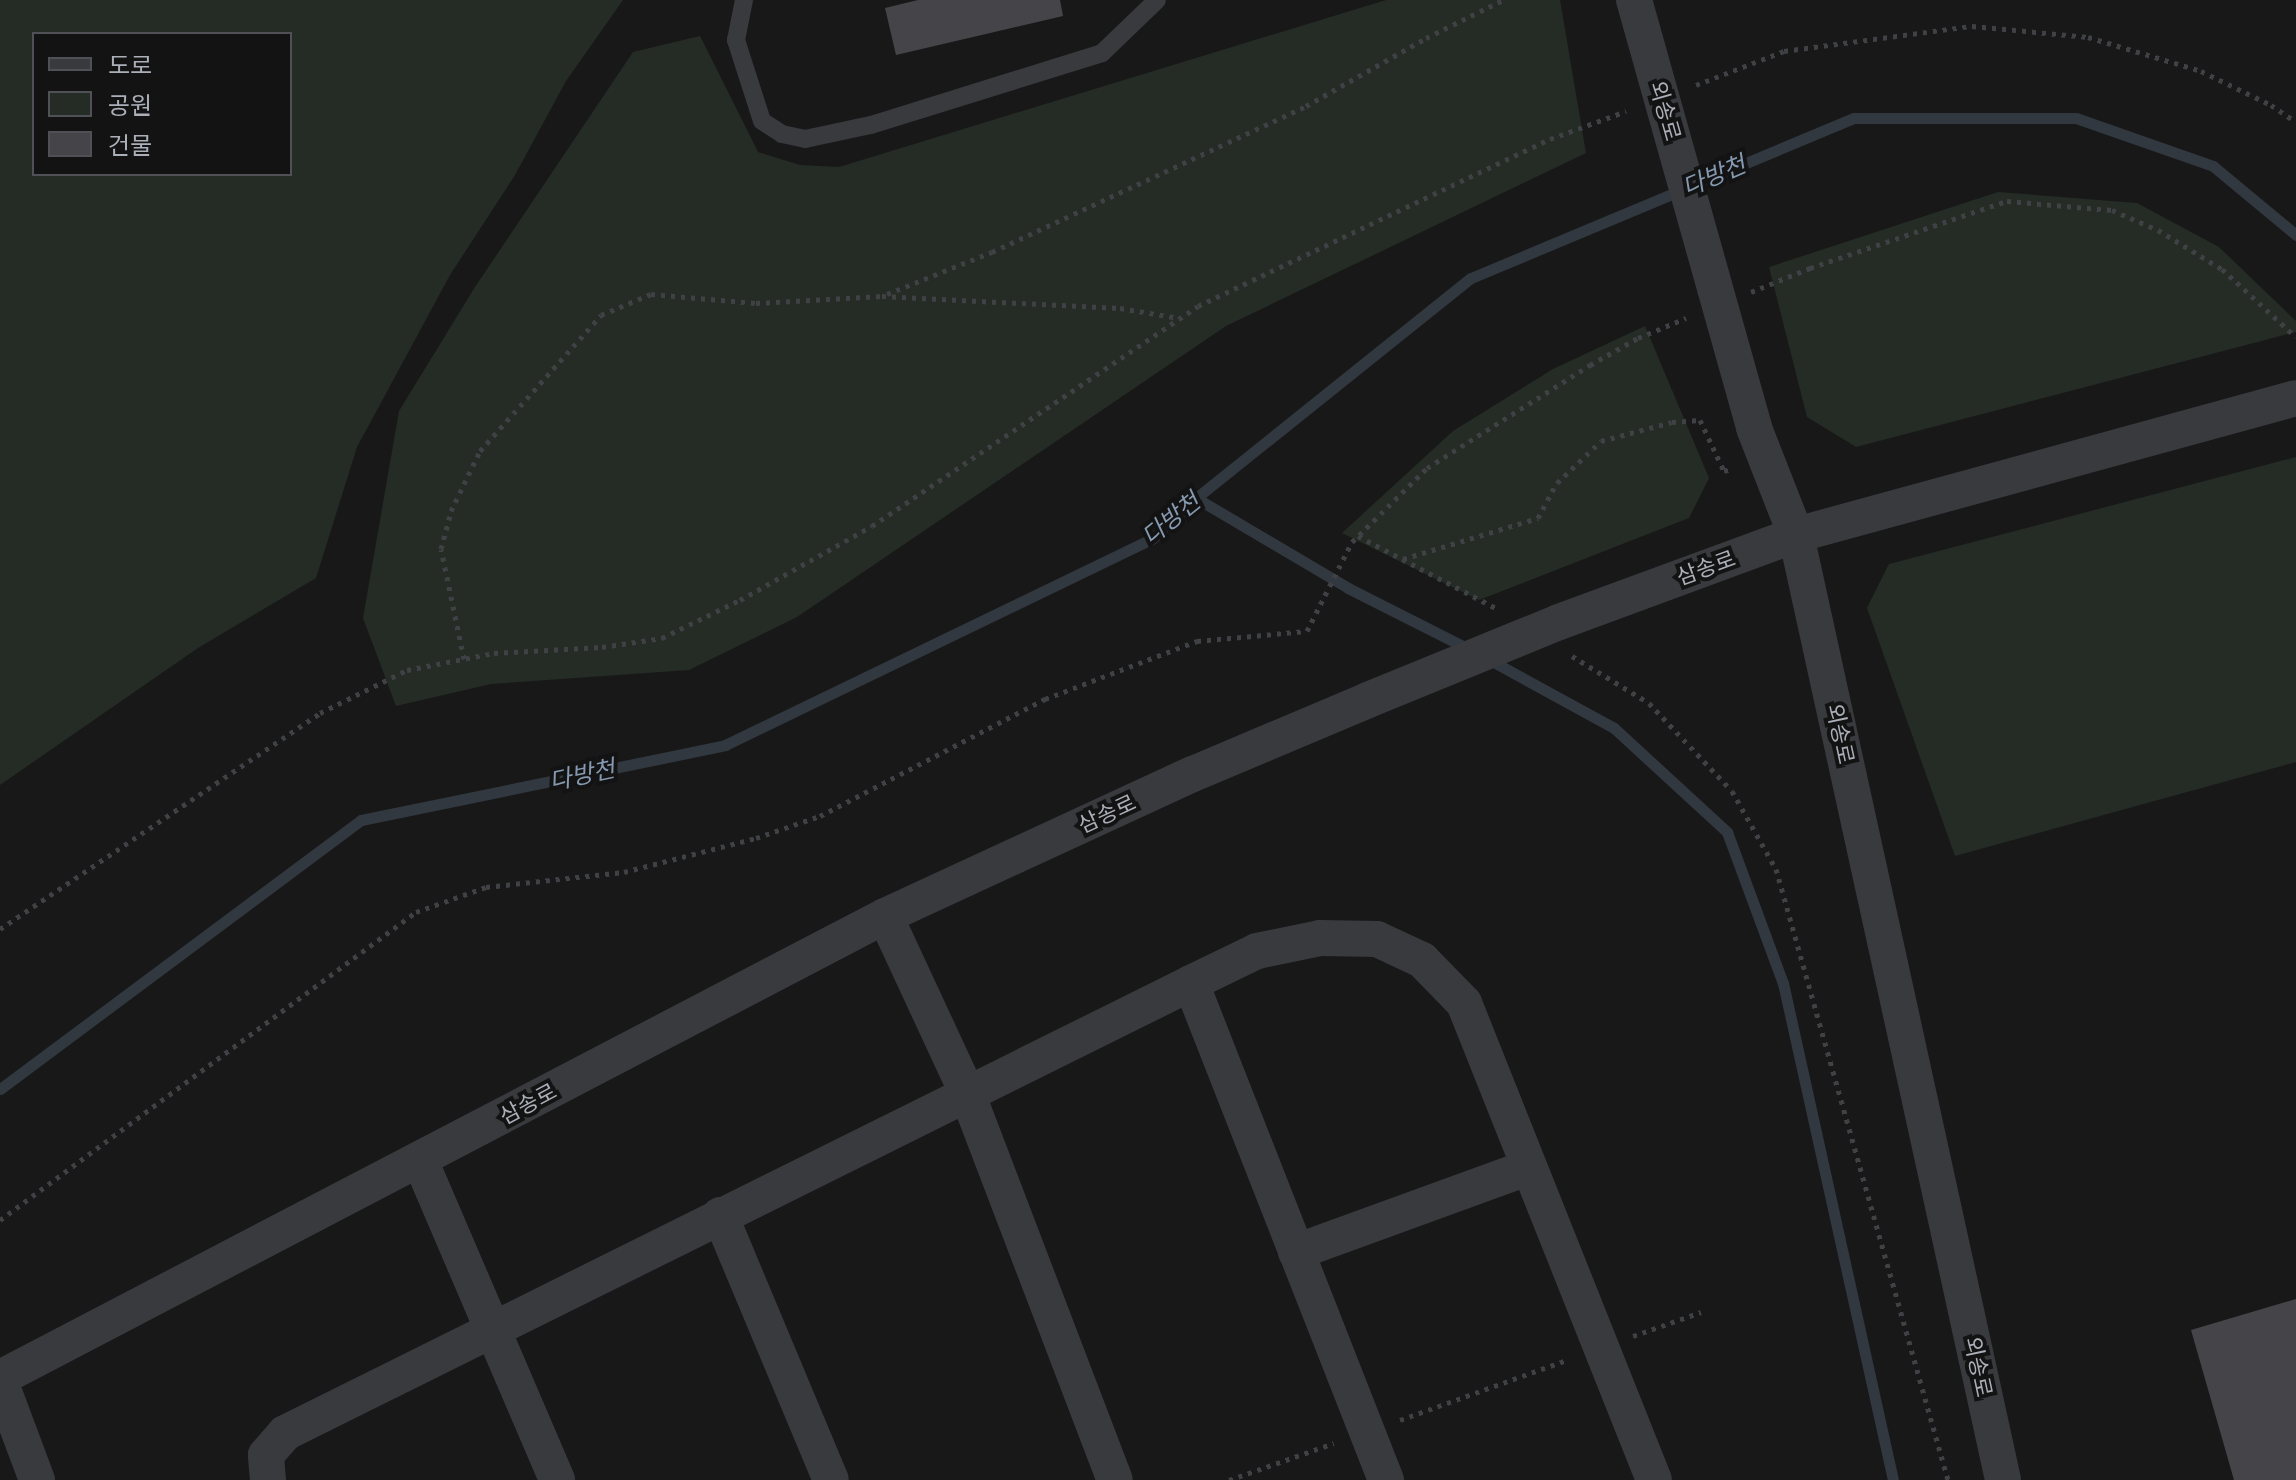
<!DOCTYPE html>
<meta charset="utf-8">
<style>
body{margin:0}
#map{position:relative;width:2296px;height:1480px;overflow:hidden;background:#181819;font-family:"Titillium Web","Noto Sans KR",sans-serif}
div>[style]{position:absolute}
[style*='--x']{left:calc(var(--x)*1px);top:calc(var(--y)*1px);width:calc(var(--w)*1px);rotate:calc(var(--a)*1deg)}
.green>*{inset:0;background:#242c25}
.stream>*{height:11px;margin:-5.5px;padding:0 5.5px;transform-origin:5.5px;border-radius:5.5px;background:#31383f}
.building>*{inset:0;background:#454549}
.path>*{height:5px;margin-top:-2.5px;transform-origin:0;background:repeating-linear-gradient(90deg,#3f4145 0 4px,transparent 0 10px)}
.service>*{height:18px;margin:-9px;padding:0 9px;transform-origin:9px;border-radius:9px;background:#393a3e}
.minor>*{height:36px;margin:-18px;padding:0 18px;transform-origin:18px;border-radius:18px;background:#393a3e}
.minor-bridge>*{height:36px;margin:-18px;padding:0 18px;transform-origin:18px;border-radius:18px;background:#393a3e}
span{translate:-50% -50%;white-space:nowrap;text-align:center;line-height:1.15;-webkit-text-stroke:8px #131314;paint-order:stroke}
.street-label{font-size:22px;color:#abafb8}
.water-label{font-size:24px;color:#859ab0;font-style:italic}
.legend{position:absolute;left:32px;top:32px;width:260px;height:144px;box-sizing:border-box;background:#131314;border:2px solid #505156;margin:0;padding:10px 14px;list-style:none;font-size:24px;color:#abafb8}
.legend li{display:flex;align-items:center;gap:16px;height:40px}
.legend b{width:40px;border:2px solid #505156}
</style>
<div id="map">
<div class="green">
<i style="clip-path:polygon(evenodd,0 0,623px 0,566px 81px,515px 175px,450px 275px,357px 447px,316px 578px,198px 648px,0 785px,0 0,34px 34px,290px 34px,290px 174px,34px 174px,34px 34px)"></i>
<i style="clip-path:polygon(1386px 0,1560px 0,1586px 153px,1226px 326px,797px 617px,689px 670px,491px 684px,396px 706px,363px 618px,399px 411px,475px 287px,633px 52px,700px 36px,758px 152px,800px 165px,839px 167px)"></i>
<i style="clip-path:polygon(1998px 192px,2137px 203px,2219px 247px,2296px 321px,2296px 332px,1856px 447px,1807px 417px,1769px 267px)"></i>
<i style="clip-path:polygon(1645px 326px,1709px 478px,1689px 518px,1479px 600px,1342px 533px,1453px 431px,1553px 369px)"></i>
<i style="clip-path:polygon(2296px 457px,2296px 762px,1955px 856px,1867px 608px,1889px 564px)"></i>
</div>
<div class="stream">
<i style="--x:1196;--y:498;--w:177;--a:30.6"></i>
<i style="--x:1348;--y:588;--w:136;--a:26.8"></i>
<i style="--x:1488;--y:659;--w:144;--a:28.7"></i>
<i style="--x:1614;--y:728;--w:154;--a:42.6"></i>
<i style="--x:1727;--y:832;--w:161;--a:69.7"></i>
<i style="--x:1783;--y:983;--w:509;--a:77.52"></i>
<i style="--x:0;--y:1089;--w:450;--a:-36.7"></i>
<i style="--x:361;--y:820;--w:372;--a:-11.6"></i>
<i style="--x:725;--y:745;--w:474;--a:-25.8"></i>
<i style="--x:1152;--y:539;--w:60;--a:-43"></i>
<i style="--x:1196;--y:498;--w:352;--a:-38.7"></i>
<i style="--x:1471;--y:278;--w:415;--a:-22.7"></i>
<i style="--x:1854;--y:118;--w:222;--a:0"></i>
<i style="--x:2076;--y:118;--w:145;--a:19.3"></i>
<i style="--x:2213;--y:166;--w:108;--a:39.7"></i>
</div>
<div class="building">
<i style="clip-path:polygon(918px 0,1060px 0,1063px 16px,896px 55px,885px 8px)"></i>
<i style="clip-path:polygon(2296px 1299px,2296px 1480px,2234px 1480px,2191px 1330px)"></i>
</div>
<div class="path">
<i style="--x:1696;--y:85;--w:94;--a:-21.1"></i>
<i style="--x:1784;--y:51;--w:190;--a:-7.6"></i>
<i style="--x:1972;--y:26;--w:117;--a:5.4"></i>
<i style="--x:2088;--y:37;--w:118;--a:16.7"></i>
<i style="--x:2201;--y:71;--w:78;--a:25.9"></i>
<i style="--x:2271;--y:105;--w:30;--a:34"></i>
<i style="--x:1751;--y:292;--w:64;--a:-22.1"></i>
<i style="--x:1810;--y:268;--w:208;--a:-18.8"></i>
<i style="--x:2007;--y:201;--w:105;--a:4.9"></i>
<i style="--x:2112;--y:210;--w:50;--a:23.5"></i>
<i style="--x:2158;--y:230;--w:75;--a:31.4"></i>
<i style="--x:2222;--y:269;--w:100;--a:42.6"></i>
<i style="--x:887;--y:294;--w:113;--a:-21.8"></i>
<i style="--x:992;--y:252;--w:346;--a:-24.9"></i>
<i style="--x:1306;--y:106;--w:138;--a:-29.5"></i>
<i style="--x:1426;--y:38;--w:86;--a:-26.3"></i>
<i style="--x:1358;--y:536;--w:156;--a:27.6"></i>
<i style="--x:1403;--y:559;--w:141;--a:-16.9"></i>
<i style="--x:1538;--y:518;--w:40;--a:-62"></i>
<i style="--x:1557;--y:483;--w:61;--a:-43.7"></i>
<i style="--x:1601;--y:441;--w:73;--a:-15"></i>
<i style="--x:1672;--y:422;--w:28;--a:-4"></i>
<i style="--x:1700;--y:420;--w:56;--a:64.8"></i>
<i style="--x:1724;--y:471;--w:9;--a:-18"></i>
<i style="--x:1572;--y:656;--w:90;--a:31.4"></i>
<i style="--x:1649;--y:703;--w:121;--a:46.7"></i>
<i style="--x:1732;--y:791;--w:90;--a:60.6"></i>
<i style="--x:1776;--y:869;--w:635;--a:74.28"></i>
<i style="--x:464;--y:659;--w:112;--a:-101.8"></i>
<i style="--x:441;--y:549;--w:39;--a:-75"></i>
<i style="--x:451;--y:511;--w:67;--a:-64.2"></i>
<i style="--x:480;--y:451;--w:182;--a:-48.3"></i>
<i style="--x:601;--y:315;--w:54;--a:-22.8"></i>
<i style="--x:651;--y:294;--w:105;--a:4.9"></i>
<i style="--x:756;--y:303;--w:126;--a:-3.2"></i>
<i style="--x:882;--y:296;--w:238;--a:2.9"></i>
<i style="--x:1120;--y:308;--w:60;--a:9.6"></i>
<i style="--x:0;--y:929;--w:386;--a:-34"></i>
<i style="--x:320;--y:713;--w:97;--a:-26.3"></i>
<i style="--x:407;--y:670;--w:89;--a:-11.1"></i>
<i style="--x:494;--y:653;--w:108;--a:-3.2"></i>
<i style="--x:602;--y:647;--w:61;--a:-8.5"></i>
<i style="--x:662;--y:638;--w:87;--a:-26"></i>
<i style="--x:740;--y:600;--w:151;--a:-29.3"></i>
<i style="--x:872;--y:526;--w:393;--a:-34"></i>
<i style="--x:1198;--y:306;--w:390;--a:-25.4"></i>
<i style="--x:1550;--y:139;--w:81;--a:-20.2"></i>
<i style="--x:0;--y:1220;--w:518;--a:-36.52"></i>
<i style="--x:416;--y:912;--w:74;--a:-19.7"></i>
<i style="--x:486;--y:887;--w:139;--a:-6.2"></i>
<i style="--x:624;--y:872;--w:136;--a:-14.4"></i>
<i style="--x:756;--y:838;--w:68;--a:-19"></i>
<i style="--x:820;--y:816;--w:254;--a:-27.5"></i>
<i style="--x:1045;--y:699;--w:163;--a:-20.9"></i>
<i style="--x:1197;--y:641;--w:110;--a:-5.2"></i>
<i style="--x:1307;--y:631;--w:100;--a:-63.2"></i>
<i style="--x:1352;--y:542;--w:105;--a:-44.6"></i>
<i style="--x:1427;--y:468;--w:193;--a:-32.3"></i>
<i style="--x:1590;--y:365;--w:55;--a:-29.4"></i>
<i style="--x:1638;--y:338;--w:52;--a:-22.6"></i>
<i style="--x:1633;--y:1336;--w:72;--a:-19.4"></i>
<i style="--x:1400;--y:1420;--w:177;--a:-19.8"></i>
<i style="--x:1229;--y:1480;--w:111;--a:-19.4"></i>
</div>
<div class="service">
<i style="--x:744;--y:0;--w:41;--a:101.3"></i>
<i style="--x:736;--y:40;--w:85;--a:72.2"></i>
<i style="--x:762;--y:121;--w:24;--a:33"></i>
<i style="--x:782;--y:134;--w:24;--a:12"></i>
<i style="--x:805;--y:139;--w:67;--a:-12"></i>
<i style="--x:871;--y:125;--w:242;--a:-17.3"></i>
<i style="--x:1102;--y:53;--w:76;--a:-43.9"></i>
</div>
<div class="minor">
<i style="--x:1754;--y:428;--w:115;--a:68.6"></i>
<i style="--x:1796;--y:535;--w:967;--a:77.64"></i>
<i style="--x:1559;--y:622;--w:252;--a:-20.2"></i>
<i style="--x:1796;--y:535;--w:518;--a:-15.32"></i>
<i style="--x:885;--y:916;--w:195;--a:65.1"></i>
<i style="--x:967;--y:1093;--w:414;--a:69.1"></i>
<i style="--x:1191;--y:983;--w:534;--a:68.58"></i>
<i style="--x:420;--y:1160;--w:348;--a:66.8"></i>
<i style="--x:720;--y:1215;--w:287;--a:67.3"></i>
<i style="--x:1296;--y:1252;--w:248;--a:-20"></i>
<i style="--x:0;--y:1378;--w:998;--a:-27.57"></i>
<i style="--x:885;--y:916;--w:339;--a:-24.8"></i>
<i style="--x:1193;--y:774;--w:190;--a:-22.9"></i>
<i style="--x:0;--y:1381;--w:106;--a:69.5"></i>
<i style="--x:268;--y:1480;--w:25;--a:-95"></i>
<i style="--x:266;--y:1455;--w:29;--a:-49"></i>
<i style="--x:285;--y:1433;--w:1012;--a:-26.41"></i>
<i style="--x:1191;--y:983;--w:73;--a:-25.9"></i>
<i style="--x:1257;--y:951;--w:64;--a:-11.7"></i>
<i style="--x:1320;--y:938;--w:57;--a:1"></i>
<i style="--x:1377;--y:939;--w:50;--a:25"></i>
<i style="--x:1422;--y:960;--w:60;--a:45.7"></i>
<i style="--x:1464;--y:1003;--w:513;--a:68.28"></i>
</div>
<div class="minor-bridge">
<i style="--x:1634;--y:0;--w:445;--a:74.3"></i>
<i style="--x:1368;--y:700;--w:206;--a:-22.2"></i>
</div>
<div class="street-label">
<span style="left:1665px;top:111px;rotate:74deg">외송로</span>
<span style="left:1706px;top:568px;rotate:-20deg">삼송로</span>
<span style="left:1840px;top:734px;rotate:78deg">외송로</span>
<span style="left:1107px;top:814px;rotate:-25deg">삼송로</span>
<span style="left:528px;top:1104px;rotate:-28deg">삼송로</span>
<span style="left:1978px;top:1367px;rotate:78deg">외송로</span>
</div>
<div class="water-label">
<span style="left:1714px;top:176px;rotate:-23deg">다방천</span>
<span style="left:1171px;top:519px;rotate:-39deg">다방천</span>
<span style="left:582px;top:775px;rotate:-12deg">다방천</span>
</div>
<ul class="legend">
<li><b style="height:10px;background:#393a3e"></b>도로</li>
<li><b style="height:22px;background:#242c25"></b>공원</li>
<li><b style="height:22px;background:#454549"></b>건물</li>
</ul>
</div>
